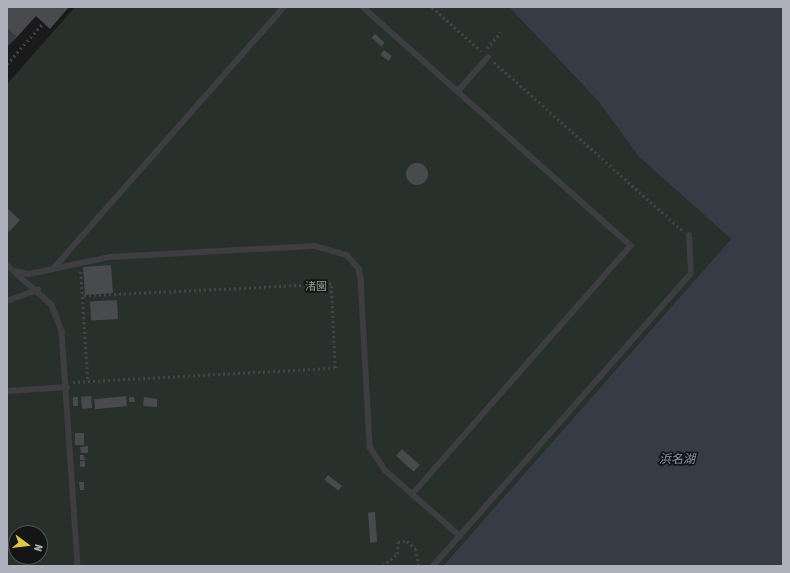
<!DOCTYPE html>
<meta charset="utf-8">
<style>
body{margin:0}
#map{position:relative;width:790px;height:573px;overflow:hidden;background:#1a1a1b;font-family:"Asap Condensed","Noto Sans JP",sans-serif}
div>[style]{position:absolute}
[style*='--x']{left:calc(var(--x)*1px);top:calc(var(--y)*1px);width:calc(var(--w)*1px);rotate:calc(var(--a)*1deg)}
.green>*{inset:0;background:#28302b}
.water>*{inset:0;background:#363c45}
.building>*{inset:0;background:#494a4e;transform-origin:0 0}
.round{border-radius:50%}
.path>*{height:2.5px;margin-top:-1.25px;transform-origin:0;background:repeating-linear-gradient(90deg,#434449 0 2px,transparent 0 5px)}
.service>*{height:5.5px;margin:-2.75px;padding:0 2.75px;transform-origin:2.75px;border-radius:2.75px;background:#3d3d42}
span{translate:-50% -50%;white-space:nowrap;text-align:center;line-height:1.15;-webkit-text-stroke:3.5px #151516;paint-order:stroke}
.park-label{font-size:11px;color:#87a28d}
.water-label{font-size:12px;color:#8898b0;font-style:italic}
.frame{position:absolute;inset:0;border:8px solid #adafba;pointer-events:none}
.north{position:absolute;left:8px;top:525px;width:40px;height:40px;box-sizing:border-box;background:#151516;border:1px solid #525358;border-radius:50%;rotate:105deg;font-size:11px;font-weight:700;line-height:16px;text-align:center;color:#adafba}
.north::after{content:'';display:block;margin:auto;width:14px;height:18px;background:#e0c54d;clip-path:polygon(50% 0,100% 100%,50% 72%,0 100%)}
</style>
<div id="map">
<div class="green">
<i style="clip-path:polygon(evenodd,75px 7px,509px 7px,598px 101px,639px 157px,731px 239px,443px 566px,7px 566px,7px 84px,75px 7px,16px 533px,40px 533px,40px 557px,16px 557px,16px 533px)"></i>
</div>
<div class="water">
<i style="clip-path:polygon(509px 7px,783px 7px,783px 566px,443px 566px,731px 239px,639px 157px,598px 101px)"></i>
<i style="clip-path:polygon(9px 30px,17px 37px,7px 47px,7px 33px)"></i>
</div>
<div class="building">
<i style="clip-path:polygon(7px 7px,69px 7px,50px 29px,36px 16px,17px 37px,9px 30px,7px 33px)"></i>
<i style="left:375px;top:34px;width:13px;height:5px;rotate:42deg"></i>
<i style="left:384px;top:50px;width:10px;height:6px;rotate:37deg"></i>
<i class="round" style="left:406px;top:163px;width:22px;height:22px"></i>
<i style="clip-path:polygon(7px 208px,20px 220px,9px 232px,7px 229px)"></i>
<i style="left:111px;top:265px;width:28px;height:28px;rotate:86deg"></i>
<i style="left:117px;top:300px;width:19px;height:27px;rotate:87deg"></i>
<i style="left:91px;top:396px;width:12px;height:10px;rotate:85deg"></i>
<i style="left:126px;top:396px;width:10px;height:32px;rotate:84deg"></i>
<i style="left:73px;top:397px;width:5px;height:9px"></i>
<i style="clip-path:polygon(129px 397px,134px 397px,135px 402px,129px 402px)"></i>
<i style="clip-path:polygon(144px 397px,157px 399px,157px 407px,143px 406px)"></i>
<i style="left:75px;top:433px;width:9px;height:12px"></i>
<i style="clip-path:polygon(88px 446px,88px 453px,81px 453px,80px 447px)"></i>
<i style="left:402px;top:449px;width:24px;height:9px;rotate:42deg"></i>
<i style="clip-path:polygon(80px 455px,84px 455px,85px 460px,80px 460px)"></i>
<i style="left:80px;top:461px;width:5px;height:6px"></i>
<i style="left:328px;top:475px;width:18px;height:6px;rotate:38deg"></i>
<i style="clip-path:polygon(79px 482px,84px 482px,84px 490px,80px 490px)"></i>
<i style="left:375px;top:512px;width:30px;height:7px;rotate:86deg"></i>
</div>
<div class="path">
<i style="--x:432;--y:7;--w:66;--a:41.9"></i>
<i style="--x:487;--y:48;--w:21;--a:-49"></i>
<i style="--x:494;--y:62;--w:254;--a:41.8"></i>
<i style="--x:7;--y:64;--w:55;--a:-48.7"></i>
<i style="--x:81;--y:272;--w:109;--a:86.3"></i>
<i style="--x:73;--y:382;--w:262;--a:-3.1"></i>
<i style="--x:335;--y:368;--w:84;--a:-92.7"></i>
<i style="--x:331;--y:284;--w:248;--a:177.2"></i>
<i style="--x:383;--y:566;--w:18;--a:-41"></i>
<i style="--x:397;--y:554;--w:12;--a:-85"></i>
<i style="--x:398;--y:542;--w:9;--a:-6"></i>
<i style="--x:407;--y:541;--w:12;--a:42"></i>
<i style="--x:416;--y:549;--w:17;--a:80"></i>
</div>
<div class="service">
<i style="--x:363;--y:7;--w:359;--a:41.7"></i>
<i style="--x:631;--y:246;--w:330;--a:131.3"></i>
<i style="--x:458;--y:91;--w:45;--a:-48.6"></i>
<i style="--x:7;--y:265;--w:9;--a:41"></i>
<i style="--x:14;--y:271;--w:15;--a:11"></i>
<i style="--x:29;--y:274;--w:83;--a:-11.9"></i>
<i style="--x:110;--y:257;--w:205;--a:-3.1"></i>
<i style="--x:315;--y:246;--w:33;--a:16"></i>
<i style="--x:347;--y:255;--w:18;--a:49"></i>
<i style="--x:359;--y:269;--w:10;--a:79"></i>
<i style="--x:361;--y:279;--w:168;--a:86.9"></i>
<i style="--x:370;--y:447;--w:27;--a:57"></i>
<i style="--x:385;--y:470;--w:100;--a:41.3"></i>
<i style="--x:53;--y:269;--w:349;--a:-48.6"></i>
<i style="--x:16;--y:273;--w:48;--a:41.6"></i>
<i style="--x:52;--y:305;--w:28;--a:69"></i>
<i style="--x:62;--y:331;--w:236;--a:86.1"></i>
<i style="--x:7;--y:301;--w:33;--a:-20"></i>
<i style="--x:7;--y:391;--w:60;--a:-3.8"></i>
<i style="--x:433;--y:566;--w:390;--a:-48.6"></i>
<i style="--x:691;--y:273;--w:37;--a:-93"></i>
</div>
<div class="park-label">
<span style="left:316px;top:286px">渚園</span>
</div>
<div class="water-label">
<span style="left:677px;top:460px">浜名湖</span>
</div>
<div class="frame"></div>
<div class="north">N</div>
</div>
